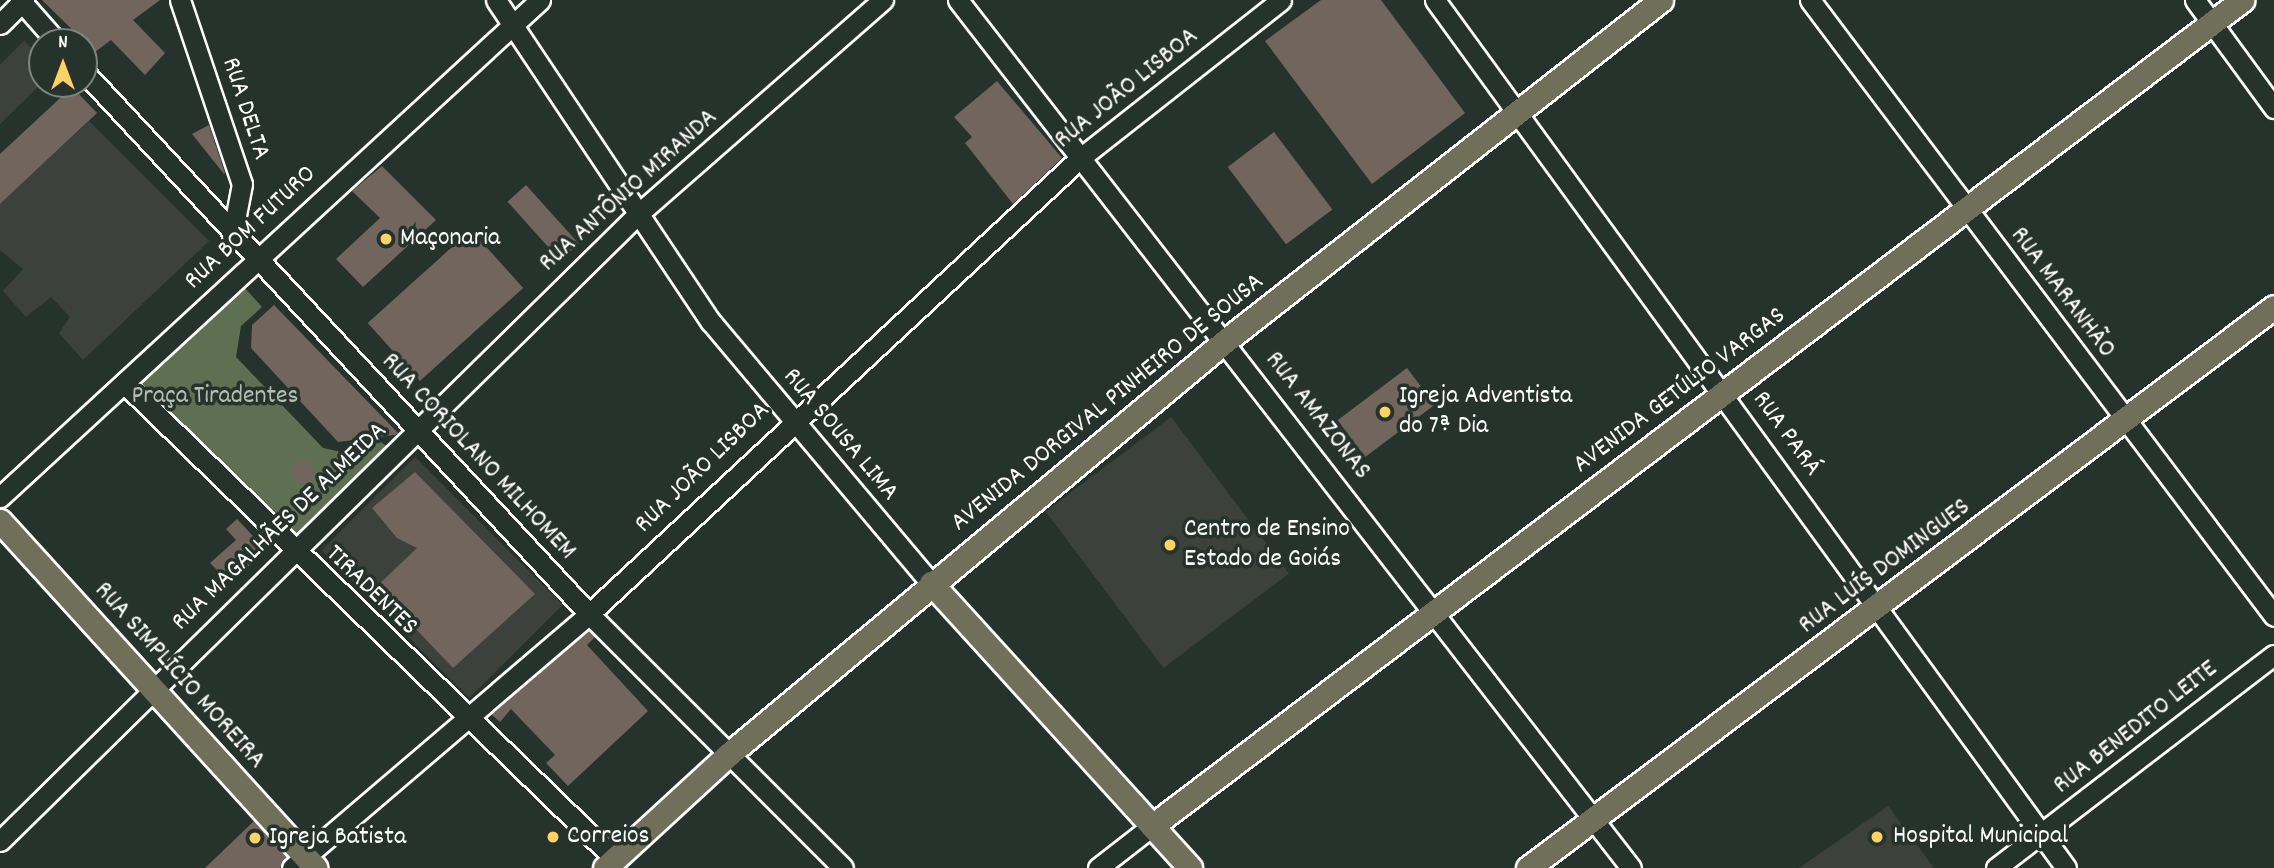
<!DOCTYPE html>
<meta charset="utf-8">
<style>
body{margin:0}
#map{position:relative;width:2274px;height:868px;overflow:hidden;background:#26332d;font-family:Dekko,sans-serif}
div>[style]{position:absolute}
[style*='--x']{left:calc(var(--x)*1px);top:calc(var(--y)*1px);width:calc(var(--w)*1px);rotate:calc(var(--a)*1deg)}
.built>*{inset:0;background:#3c423b;transform-origin:0 0}
.green>*{inset:0;background:#5f6f51}
.building>*{inset:0;background:#71655d;transform-origin:0 0}
.round{border-radius:50%}
.roads{filter:drop-shadow(2px 0 #fff) drop-shadow(-2px 0 #fff) drop-shadow(0 2px #fff) drop-shadow(0 -2px #fff)}
.minor>*{height:19px;margin:-9.5px;padding:0 9.5px;transform-origin:9.5px;border-radius:9.5px;background:#26332d}
.major>*{height:23px;margin:-11.5px;padding:0 11.5px;transform-origin:11.5px;border-radius:11.5px;background:#706f59}
.dots>*{width:19px;height:19px;translate:-50% -50%;box-sizing:border-box;border:4px solid #26332d;border-radius:50%}
span{translate:-50% -50%;white-space:nowrap;text-align:center;line-height:1.15;-webkit-text-stroke:7px #26332d;paint-order:stroke}
.street-label{font-size:26px;color:#fff}
.poi-label{font-size:26px;color:#fff}
.left{translate:0 -50%;text-align:left}
.park-label{font-size:26px;color:#b7beb1}
.north{position:absolute;left:28px;top:28px;width:70px;height:70px;box-sizing:border-box;background:#26332d;border:2px solid #7d8581;border-radius:50%;rotate:0deg;font-size:19px;font-weight:700;line-height:28px;text-align:center;color:#fff}
.north::after{content:'';display:block;margin:auto;width:24px;height:32px;background:#ffd166;clip-path:polygon(50% 0,100% 100%,50% 72%,0 100%)}
</style>
<div id="map">
<div class="built">
<i style="clip-path:polygon(24px 41px,42px 56px,42px 83px,0 124px,0 65px)"></i>
<i style="clip-path:polygon(89px 121px,209px 241px,83px 360px,59px 333px,70px 317px,51px 297px,26px 317px,3px 291px,23px 269px,0 250px,0 204px)"></i>
<i style="left:1171px;top:417px;width:196px;height:157px;rotate:53deg"></i>
<i style="left:415px;top:457px;width:209px;height:132px;rotate:45deg"></i>
<i style="clip-path:polygon(1888px 806px,1934px 868px,1799px 868px)"></i>
</div>
<div class="green">
<i style="clip-path:polygon(244px 287px,262px 307px,241px 326px,236px 357px,323px 448px,351px 454px,371px 435px,395px 452px,295px 540px,140px 382px)"></i>
</div>
<div class="building">
<i style="clip-path:polygon(42px 0,160px 0,133px 20px,165px 53px,145px 75px,111px 40px,95px 52px)"></i>
<i style="clip-path:polygon(1321px 0,1381px 0,1465px 113px,1372px 184px,1265px 41px)"></i>
<i style="clip-path:polygon(997px 81px,1062px 158px,1013px 204px,965px 143px,972px 137px,954px 117px)"></i>
<i style="clip-path:polygon(72px 87px,97px 113px,0 204px,0 154px)"></i>
<i style="clip-path:polygon(209px 125px,225px 173px,224px 174px,192px 134px)"></i>
<i style="left:1274px;top:132px;width:97px;height:58px;rotate:53deg"></i>
<i style="clip-path:polygon(382px 166px,436px 220px,363px 287px,336px 259px,380px 218px,352px 191px)"></i>
<i style="left:526px;top:185px;width:79px;height:25px;rotate:48deg"></i>
<i style="left:471px;top:230px;width:78px;height:139px;rotate:48deg"></i>
<i style="clip-path:polygon(274px 305px,398px 433px,395px 435px,338px 442px,251px 348px,252px 325px)"></i>
<i style="left:1407px;top:368px;width:46px;height:87px;rotate:53deg"></i>
<i class="round" style="left:292px;top:461px;width:22px;height:22px"></i>
<i style="clip-path:polygon(415px 472px,535px 594px,453px 668px,376px 587px,417px 548px,397px 538px,372px 508px)"></i>
<i style="clip-path:polygon(237px 519px,266px 550px,230px 583px,210px 563px,236px 540px,226px 529px)"></i>
<i style="clip-path:polygon(588px 631px,595px 637px,587px 645px,648px 711px,568px 786px,546px 763px,555px 755px,511px 709px,500px 722px,491px 714px)"></i>
<i style="clip-path:polygon(254px 821px,287px 857px,280px 868px,205px 868px)"></i>
</div>
<div class="roads">
<div class="minor">
<i style="--x:20;--y:0;--w:56;--a:48.6"></i>
<i style="--x:180;--y:0;--w:194;--a:71.4"></i>
<i style="--x:242;--y:184;--w:53;--a:100.9"></i>
<i style="--x:496;--y:0;--w:387;--a:56.3"></i>
<i style="--x:711;--y:322;--w:341;--a:49.9"></i>
<i style="--x:958;--y:0;--w:1098;--a:52.21"></i>
<i style="--x:1435;--y:0;--w:1073;--a:53.98"></i>
<i style="--x:1810;--y:0;--w:771;--a:53.01"></i>
<i style="--x:2195;--y:0;--w:134;--a:53.8"></i>
<i style="--x:0;--y:24;--w:34;--a:-45"></i>
<i style="--x:84;--y:72;--w:741;--a:47.02"></i>
<i style="--x:589;--y:614;--w:359;--a:45"></i>
<i style="--x:124;--y:383;--w:684;--a:44.11"></i>
<i style="--x:0;--y:497;--w:734;--a:-42.63"></i>
<i style="--x:0;--y:841;--w:893;--a:-44.5"></i>
<i style="--x:637;--y:215;--w:327;--a:-41.2"></i>
<i style="--x:292;--y:868;--w:391;--a:-40.5"></i>
<i style="--x:589;--y:614;--w:669;--a:-42.88"></i>
<i style="--x:1079;--y:159;--w:257;--a:-38.2"></i>
<i style="--x:1098;--y:868;--w:68;--a:-37.9"></i>
<i style="--x:1996;--y:868;--w:350;--a:-37.5"></i>
</div>
<div class="major">
<i style="--x:0;--y:521;--w:469;--a:47.7"></i>
<i style="--x:931;--y:583;--w:385;--a:47.7"></i>
<i style="--x:1152;--y:826;--w:1368;--a:-37.15"></i>
<i style="--x:605;--y:868;--w:168;--a:-42.6"></i>
<i style="--x:729;--y:754;--w:644;--a:-39.77"></i>
<i style="--x:1224;--y:342;--w:555;--a:-38.05"></i>
<i style="--x:1528;--y:868;--w:933;--a:-36.94"></i>
</div>
</div>
<div class="dots">
<i style="left:386px;top:239px;background:#ffd166"></i>
<i style="left:1385px;top:412px;background:#ffd166"></i>
<i style="left:1170px;top:545px;background:#ffd166"></i>
<i style="left:553px;top:837px;background:#ffd166"></i>
<i style="left:1877px;top:837px;background:#ffd166"></i>
<i style="left:255px;top:838px;background:#ffd166"></i>
</div>
<div class="street-label">
<span style="left:1127px;top:89px;rotate:-39deg">RUA JOÃO LISBOA</span>
<span style="left:245px;top:109px;rotate:72deg">RUA DELTA</span>
<span style="left:629px;top:191px;rotate:-42deg">RUA ANTÔNIO MIRANDA</span>
<span style="left:251px;top:228px;rotate:-43deg">RUA BOM FUTURO</span>
<span style="left:2062px;top:293px;rotate:53deg">RUA MARANHÃO</span>
<span style="left:1680px;top:391px;rotate:-37deg">AVENIDA GETÚLIO VARGAS</span>
<span style="left:1108px;top:403px;rotate:-39deg">AVENIDA DORGIVAL PINHEIRO DE SOUSA</span>
<span style="left:1317px;top:416px;rotate:52deg">RUA AMAZONAS</span>
<span style="left:1786px;top:434px;rotate:54deg">RUA PARÁ</span>
<span style="left:840px;top:435px;rotate:50deg">RUA SOUSA LIMA</span>
<span style="left:478px;top:457px;rotate:47deg">RUA CORIOLANO MILHOMEM</span>
<span style="left:703px;top:468px;rotate:-44deg">RUA JOÃO LISBOA</span>
<span style="left:280px;top:527px;rotate:-44deg">RUA MAGALHÃES DE ALMEIDA</span>
<span style="left:1885px;top:567px;rotate:-37deg">RUA LUÍS DOMINGUES</span>
<span style="left:371px;top:591px;rotate:44deg">TIRADENTES</span>
<span style="left:179px;top:676px;rotate:48deg">RUA SIMPLÍCIO MOREIRA</span>
<span style="left:2136px;top:728px;rotate:-38deg">RUA BENEDITO LEITE</span>
</div>
<div class="poi-label">
<span class="left" style="left:400px;top:239px">Maçonaria</span>
<span class="left" style="left:1399px;top:412px">Igreja Adventista<br>do 7ª Dia</span>
<span class="left" style="left:1184px;top:545px">Centro de Ensino<br>Estado de Goiás</span>
<span class="left" style="left:567px;top:837px">Correios</span>
<span class="left" style="left:1893px;top:837px">Hospital Municipal</span>
<span class="left" style="left:269px;top:838px">Igreja Batista</span>
</div>
<div class="park-label">
<span style="left:215px;top:397px">Praça Tiradentes</span>
</div>
<div class="north">N</div>
</div>
